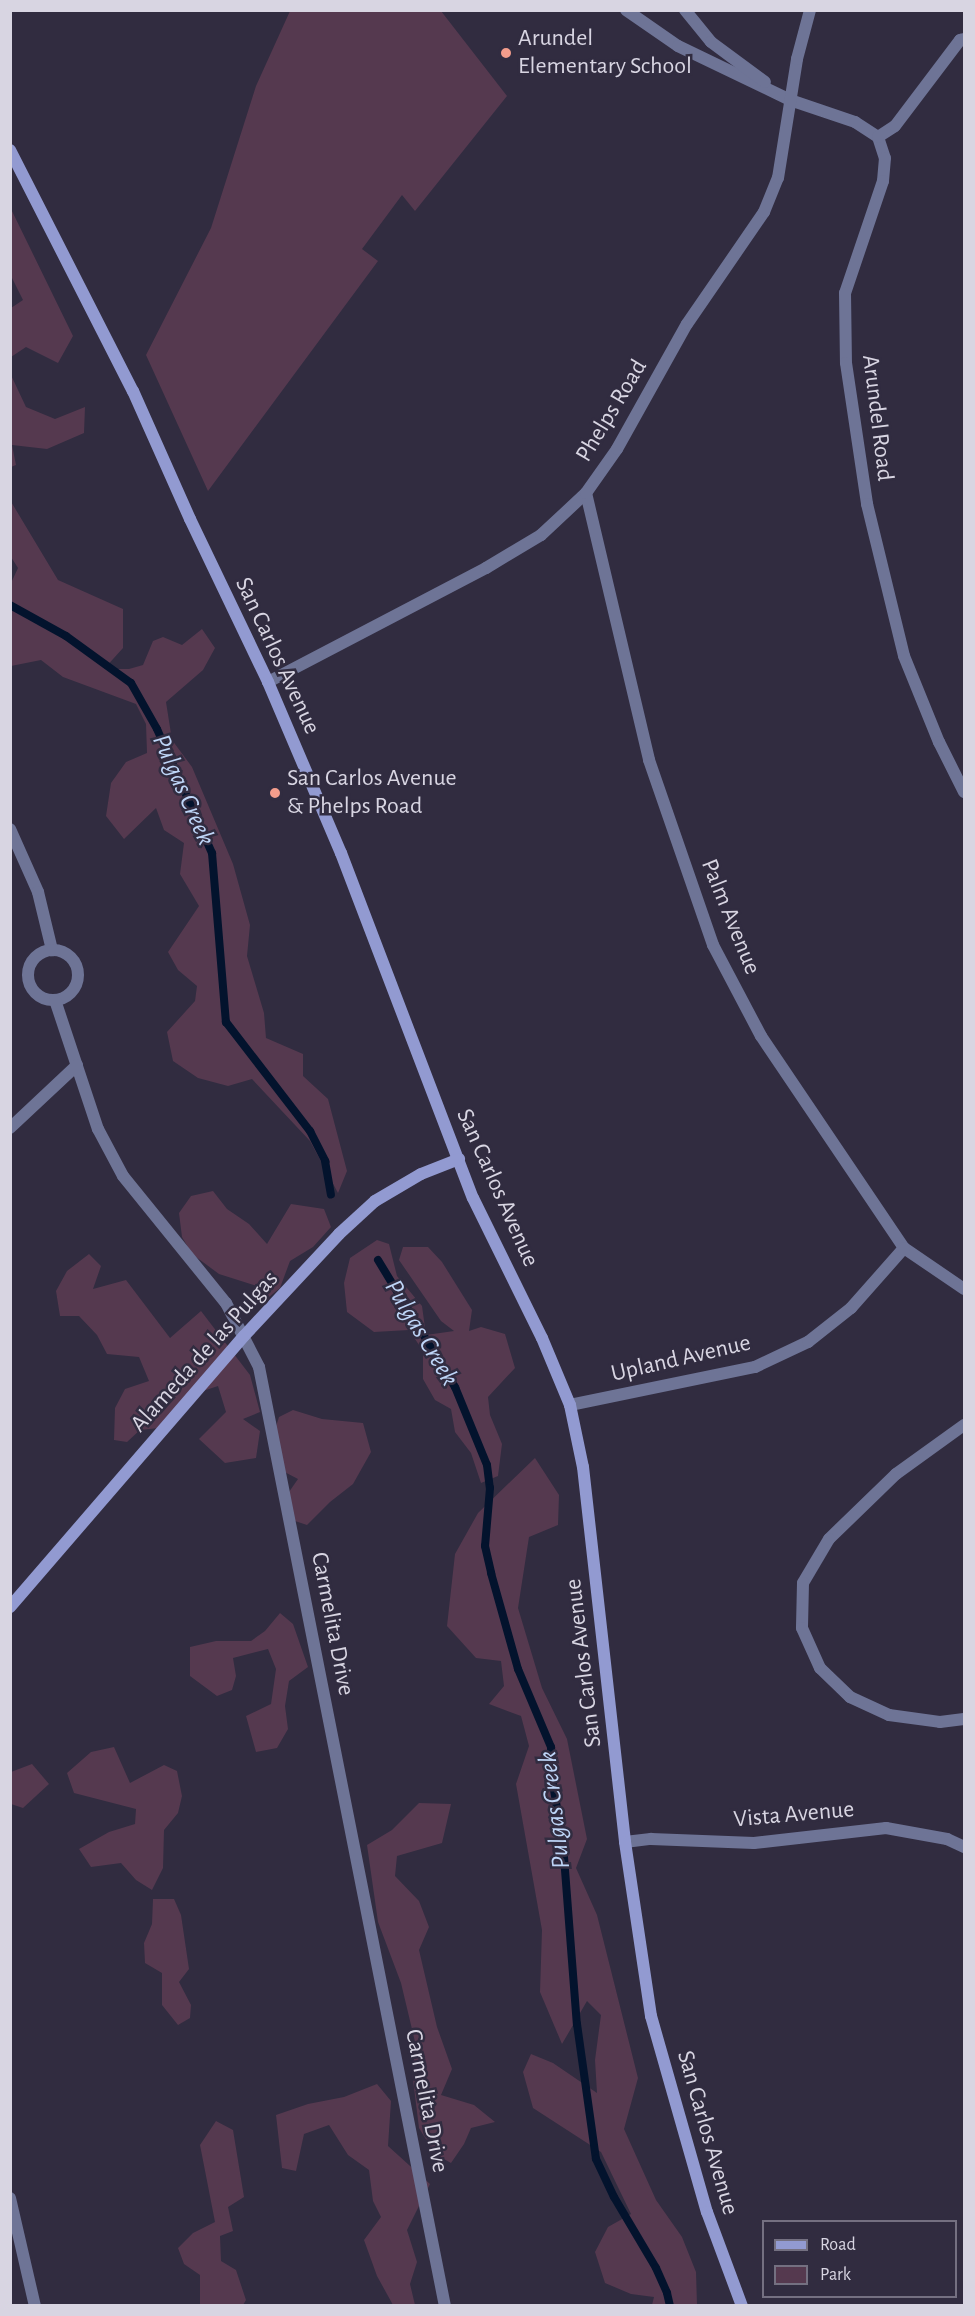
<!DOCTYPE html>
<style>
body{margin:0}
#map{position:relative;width:975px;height:2316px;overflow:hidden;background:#312c40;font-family:"Alegreya Sans",sans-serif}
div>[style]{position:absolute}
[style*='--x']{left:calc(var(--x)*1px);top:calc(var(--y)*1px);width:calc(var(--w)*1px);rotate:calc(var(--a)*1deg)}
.green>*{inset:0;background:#55394f}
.stream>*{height:8px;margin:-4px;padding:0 4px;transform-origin:4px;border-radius:4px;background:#03132d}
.minor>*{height:12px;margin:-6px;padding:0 6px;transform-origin:6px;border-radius:6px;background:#6e7496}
.minor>.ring{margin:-6px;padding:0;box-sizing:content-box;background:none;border:12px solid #6e7496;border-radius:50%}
.secondary>*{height:12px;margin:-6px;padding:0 6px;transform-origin:6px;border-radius:6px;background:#929ad1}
.dots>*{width:16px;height:16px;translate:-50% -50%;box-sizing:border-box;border:3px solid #312c40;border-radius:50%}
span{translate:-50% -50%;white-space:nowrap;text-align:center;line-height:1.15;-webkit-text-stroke:5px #312c40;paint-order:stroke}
.poi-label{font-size:24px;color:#d8d5e2}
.left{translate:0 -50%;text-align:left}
.street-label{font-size:24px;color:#d8d5e2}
.water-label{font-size:26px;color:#bed5f7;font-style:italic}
.frame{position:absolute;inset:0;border:12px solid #d8d5e2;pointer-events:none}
.legend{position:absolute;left:762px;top:2220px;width:195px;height:78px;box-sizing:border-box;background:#312c40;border:2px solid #747081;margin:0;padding:8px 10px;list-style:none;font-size:18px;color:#d8d5e2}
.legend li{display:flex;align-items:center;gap:12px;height:30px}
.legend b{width:30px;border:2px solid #747081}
</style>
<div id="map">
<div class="green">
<i style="clip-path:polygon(290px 11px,441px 11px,507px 96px,415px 211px,402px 195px,362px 249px,378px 261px,208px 491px,146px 355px,211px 228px,256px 86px)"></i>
<i style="clip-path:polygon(11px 209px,73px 336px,58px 363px,26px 347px,11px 357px,11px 308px,23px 300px,11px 276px)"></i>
<i style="clip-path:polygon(10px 373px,26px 407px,55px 419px,85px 407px,84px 433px,47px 449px,12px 445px,16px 465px,11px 467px)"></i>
<i style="clip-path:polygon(10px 500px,58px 580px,123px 609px,123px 648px,104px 669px,129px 669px,143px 665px,153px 641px,163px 637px,182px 645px,202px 629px,215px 648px,203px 670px,166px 702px,172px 740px,192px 767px,233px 864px,250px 925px,247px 956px,264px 1013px,266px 1038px,303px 1054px,303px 1076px,328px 1099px,347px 1171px,338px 1193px,310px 1141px,252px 1079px,228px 1086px,198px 1078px,173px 1061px,167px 1032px,195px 1001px,197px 986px,178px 970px,168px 952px,199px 906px,180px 874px,184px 843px,164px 830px,156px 808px,124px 839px,106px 816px,111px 783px,126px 762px,147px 753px,146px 724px,136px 704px,63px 677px,41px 660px,11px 666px,11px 583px,18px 568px,11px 557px)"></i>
<i style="clip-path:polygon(213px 1191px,227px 1209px,249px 1224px,267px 1244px,291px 1204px,324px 1209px,331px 1227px,313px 1247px,290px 1261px,280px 1288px,269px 1297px,257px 1286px,219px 1274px,192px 1254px,182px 1237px,179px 1213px,191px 1196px)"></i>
<i style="clip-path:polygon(377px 1240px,389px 1244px,397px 1276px,422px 1306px,426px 1335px,454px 1331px,441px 1321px,399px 1260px,403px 1247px,428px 1247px,442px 1262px,472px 1310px,469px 1331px,481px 1327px,505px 1334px,515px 1368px,488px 1397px,490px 1415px,502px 1444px,498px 1476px,481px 1483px,471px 1453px,455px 1432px,451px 1409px,435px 1400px,423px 1379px,423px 1351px,409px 1330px,374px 1332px,347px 1312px,344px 1283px,350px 1258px)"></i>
<i style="clip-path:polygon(89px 1254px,101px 1266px,93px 1289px,126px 1280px,170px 1338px,201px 1311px,250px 1375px,260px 1412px,243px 1419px,260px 1431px,256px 1458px,225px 1463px,199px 1439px,226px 1412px,218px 1386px,185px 1397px,159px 1428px,140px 1430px,127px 1442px,114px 1440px,115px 1408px,125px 1389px,149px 1381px,139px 1357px,107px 1354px,97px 1335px,79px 1316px,60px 1316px,56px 1291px,67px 1271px)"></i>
<i style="clip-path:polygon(293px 1410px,322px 1419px,363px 1423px,371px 1452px,353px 1484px,330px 1502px,307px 1525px,286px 1518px,282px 1502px,298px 1479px,275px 1467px,269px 1448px,279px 1417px)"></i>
<i style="clip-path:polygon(535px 1458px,559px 1495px,558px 1525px,529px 1537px,518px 1608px,542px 1688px,567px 1739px,587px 1839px,576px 1868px,597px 1915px,638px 2078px,624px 2129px,656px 2200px,682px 2237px,696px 2272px,697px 2305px,652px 2305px,654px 2297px,631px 2294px,605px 2283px,595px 2252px,608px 2227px,631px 2214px,601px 2152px,533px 2108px,523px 2072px,531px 2054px,553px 2063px,597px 2093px,595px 2060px,601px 2015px,587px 2001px,562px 2044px,540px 1992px,542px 1930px,516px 1784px,529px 1746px,521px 1716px,489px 1704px,504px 1686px,501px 1661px,476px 1658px,447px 1626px,455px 1554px,478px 1513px)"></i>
<i style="clip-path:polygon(280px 1613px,293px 1624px,308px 1667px,289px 1681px,285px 1706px,288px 1729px,277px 1748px,256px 1752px,246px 1716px,271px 1704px,276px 1669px,268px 1649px,233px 1658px,236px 1676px,232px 1690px,217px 1696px,190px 1676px,190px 1647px,216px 1641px,251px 1641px,265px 1631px)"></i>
<i style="clip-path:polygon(114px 1747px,130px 1783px,164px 1765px,177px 1771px,182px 1796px,178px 1813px,164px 1830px,163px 1868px,152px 1890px,136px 1880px,121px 1863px,91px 1867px,79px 1849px,109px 1832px,135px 1824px,136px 1809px,74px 1793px,67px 1773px,91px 1752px)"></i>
<i style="clip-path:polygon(32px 1764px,49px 1784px,23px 1808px,11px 1804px,11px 1772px)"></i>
<i style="clip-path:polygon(419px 1803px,451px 1804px,442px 1843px,397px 1856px,395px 1876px,419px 1901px,429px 1927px,419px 1950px,437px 2027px,452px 2069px,441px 2095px,474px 2105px,495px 2122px,471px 2128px,464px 2144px,451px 2163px,435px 2154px,419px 2128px,412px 2072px,416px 2046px,401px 1983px,378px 1922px,367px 1845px,392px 1830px)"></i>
<i style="clip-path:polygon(153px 1899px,174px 1899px,181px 1915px,189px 1969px,179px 1982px,191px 2005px,190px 2018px,178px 2025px,162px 2005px,162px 1973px,145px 1963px,144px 1943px,152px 1924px)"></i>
<i style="clip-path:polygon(377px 2084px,391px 2101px,388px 2146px,430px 2184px,407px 2230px,417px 2262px,410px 2284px,415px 2305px,393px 2305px,377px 2276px,364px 2240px,381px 2217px,373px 2201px,369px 2170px,348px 2155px,329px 2125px,304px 2134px,296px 2171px,282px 2168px,276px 2115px,308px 2104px,344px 2097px)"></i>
<i style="clip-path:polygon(216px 2121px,233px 2130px,244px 2197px,228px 2207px,233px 2231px,220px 2236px,221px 2261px,236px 2270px,246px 2300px,243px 2305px,200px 2305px,200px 2275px,184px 2264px,178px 2248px,193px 2233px,215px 2222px,200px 2145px)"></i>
</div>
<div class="stream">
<i style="--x:10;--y:605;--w:64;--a:29"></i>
<i style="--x:66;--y:636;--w:80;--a:35.9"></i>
<i style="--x:131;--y:683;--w:53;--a:60.5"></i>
<i style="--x:157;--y:729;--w:136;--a:66.1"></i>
<i style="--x:212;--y:853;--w:170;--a:85.3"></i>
<i style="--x:226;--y:1022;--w:138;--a:52.4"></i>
<i style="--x:310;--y:1131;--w:34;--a:63"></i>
<i style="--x:325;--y:1161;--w:34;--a:80"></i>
<i style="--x:378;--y:1260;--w:149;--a:58.8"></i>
<i style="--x:455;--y:1387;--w:84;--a:67.7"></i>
<i style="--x:487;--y:1465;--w:23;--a:83"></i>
<i style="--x:490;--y:1488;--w:58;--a:94.9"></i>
<i style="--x:485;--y:1546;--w:28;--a:77"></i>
<i style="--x:491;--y:1573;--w:100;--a:74.3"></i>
<i style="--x:518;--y:1669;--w:85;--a:67.1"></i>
<i style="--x:551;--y:1747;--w:31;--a:88"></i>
<i style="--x:552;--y:1778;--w:67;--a:80.5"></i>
<i style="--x:563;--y:1844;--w:181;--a:85.6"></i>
<i style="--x:577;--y:2024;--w:136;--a:82"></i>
<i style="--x:596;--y:2159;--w:42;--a:64.7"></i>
<i style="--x:614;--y:2197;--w:82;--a:59.4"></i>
<i style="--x:656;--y:2268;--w:27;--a:66"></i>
<i style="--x:667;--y:2293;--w:13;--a:77"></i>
</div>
<div class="minor">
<i style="--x:626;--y:10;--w:63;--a:34.7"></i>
<i style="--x:678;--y:46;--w:124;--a:25.7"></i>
<i style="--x:790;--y:100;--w:69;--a:18.7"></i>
<i style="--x:855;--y:122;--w:27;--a:33"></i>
<i style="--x:878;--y:137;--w:22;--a:72"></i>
<i style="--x:885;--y:158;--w:23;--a:95"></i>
<i style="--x:883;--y:181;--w:118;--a:108.7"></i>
<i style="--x:845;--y:293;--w:70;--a:89.2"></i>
<i style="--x:846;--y:363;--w:143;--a:81.5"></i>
<i style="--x:867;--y:504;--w:156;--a:76.3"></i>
<i style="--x:904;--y:656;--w:93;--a:67.9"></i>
<i style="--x:939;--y:742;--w:56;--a:63.4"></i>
<i style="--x:685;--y:10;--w:41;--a:50.9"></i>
<i style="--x:711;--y:42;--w:67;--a:36.5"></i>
<i style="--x:878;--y:137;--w:20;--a:-33"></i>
<i style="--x:895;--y:126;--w:108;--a:-52.9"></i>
<i style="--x:960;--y:40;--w:4;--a:-14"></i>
<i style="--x:586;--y:493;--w:274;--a:76.7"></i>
<i style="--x:649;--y:760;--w:196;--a:70.9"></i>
<i style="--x:713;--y:945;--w:103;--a:62.2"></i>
<i style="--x:761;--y:1036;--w:256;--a:56"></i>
<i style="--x:904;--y:1248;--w:73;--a:34.3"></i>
<i style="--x:268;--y:682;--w:246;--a:-27.6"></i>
<i style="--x:486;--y:568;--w:64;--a:-31"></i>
<i style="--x:541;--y:535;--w:62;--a:-43"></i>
<i style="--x:586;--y:493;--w:54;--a:-54.8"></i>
<i style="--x:617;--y:449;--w:143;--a:-60.8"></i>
<i style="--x:687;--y:324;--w:136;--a:-55.5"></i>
<i style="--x:764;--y:212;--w:37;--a:-68"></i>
<i style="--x:778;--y:178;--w:121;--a:-80.9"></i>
<i style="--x:797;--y:59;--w:51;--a:-75.1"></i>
<i style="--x:10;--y:829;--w:69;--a:66"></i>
<i style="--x:38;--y:892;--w:60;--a:76.4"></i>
<i class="ring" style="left:28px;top:950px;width:38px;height:38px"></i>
<i style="--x:55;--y:1000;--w:136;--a:71.6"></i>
<i style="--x:98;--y:1129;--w:53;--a:62"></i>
<i style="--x:123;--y:1176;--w:164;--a:51"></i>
<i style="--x:226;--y:1303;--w:72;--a:62.7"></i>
<i style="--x:259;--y:1367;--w:957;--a:78.8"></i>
<i style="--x:10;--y:1128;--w:92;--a:-43.2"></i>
<i style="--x:570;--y:1405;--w:189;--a:-11.6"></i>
<i style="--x:755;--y:1367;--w:59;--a:-25.3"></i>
<i style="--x:808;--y:1342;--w:55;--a:-38.3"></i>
<i style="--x:851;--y:1308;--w:80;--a:-48.5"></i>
<i style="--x:964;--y:1425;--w:84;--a:144.2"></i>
<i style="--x:896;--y:1474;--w:93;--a:135.9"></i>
<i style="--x:829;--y:1539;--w:51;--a:120.6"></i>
<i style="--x:803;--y:1583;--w:45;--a:91.3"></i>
<i style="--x:802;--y:1628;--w:44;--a:65.8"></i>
<i style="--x:820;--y:1668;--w:42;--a:44"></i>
<i style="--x:850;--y:1697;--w:43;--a:24.8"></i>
<i style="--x:889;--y:1715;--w:51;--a:7.8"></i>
<i style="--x:940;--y:1722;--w:24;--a:-7"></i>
<i style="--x:625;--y:1842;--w:26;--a:-7"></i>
<i style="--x:651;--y:1839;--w:103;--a:2.2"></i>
<i style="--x:754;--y:1843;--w:133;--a:-6.5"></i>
<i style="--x:886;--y:1828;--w:62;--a:10.2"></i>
<i style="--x:947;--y:1839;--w:19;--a:25"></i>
<i style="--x:10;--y:2198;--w:111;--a:77"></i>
</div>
<div class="secondary">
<i style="--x:10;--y:150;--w:271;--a:63"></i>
<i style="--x:133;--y:391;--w:140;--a:66"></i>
<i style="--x:190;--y:519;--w:181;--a:64.4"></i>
<i style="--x:268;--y:682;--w:186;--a:66.9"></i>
<i style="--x:341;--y:853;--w:369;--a:69.1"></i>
<i style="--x:473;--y:1198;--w:156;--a:63.8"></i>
<i style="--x:542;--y:1338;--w:73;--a:67.3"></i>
<i style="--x:570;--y:1405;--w:63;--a:78.2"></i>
<i style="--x:583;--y:1467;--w:377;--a:83.6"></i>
<i style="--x:625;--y:1842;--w:176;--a:81.5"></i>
<i style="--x:651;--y:2016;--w:204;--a:74.1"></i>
<i style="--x:707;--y:2212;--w:100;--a:69.6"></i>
<i style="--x:10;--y:1607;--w:358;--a:-49.2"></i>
<i style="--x:244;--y:1336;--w:139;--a:-47"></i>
<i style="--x:339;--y:1234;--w:49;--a:-42.5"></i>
<i style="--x:375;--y:1201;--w:53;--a:-30.4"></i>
<i style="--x:421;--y:1174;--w:41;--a:-21.5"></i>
</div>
<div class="dots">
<i style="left:506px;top:53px;background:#f49d8c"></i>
<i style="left:275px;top:793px;background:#f49d8c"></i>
</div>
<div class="poi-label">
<span class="left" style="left:518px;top:53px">Arundel<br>Elementary School</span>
<span class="left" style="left:287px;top:793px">San Carlos Avenue<br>&amp; Phelps Road</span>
</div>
<div class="street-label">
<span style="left:612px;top:411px;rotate:-59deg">Phelps Road</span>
<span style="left:877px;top:418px;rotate:83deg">Arundel Road</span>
<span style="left:277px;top:656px;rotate:65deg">San Carlos Avenue</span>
<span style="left:730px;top:917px;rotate:68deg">Palm Avenue</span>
<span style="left:497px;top:1188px;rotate:66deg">San Carlos Avenue</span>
<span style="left:205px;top:1352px;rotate:-48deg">Alameda de las Pulgas</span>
<span style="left:681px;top:1359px;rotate:-13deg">Upland Avenue</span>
<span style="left:332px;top:1624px;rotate:79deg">Carmelita Drive</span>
<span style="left:584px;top:1663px;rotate:-97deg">San Carlos Avenue</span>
<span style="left:794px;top:1815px;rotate:-5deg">Vista Avenue</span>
<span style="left:426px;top:2101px;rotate:79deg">Carmelita Drive</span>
<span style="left:707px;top:2133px;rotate:74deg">San Carlos Avenue</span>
</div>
<div class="water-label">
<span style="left:183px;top:790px;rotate:66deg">Pulgas Creek</span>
<span style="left:421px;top:1333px;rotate:59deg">Pulgas Creek</span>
<span style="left:555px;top:1810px;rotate:-97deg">Pulgas Creek</span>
</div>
<div class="frame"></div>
<ul class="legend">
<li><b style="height:8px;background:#929ad1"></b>Road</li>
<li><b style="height:16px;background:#55394f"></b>Park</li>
</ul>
</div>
